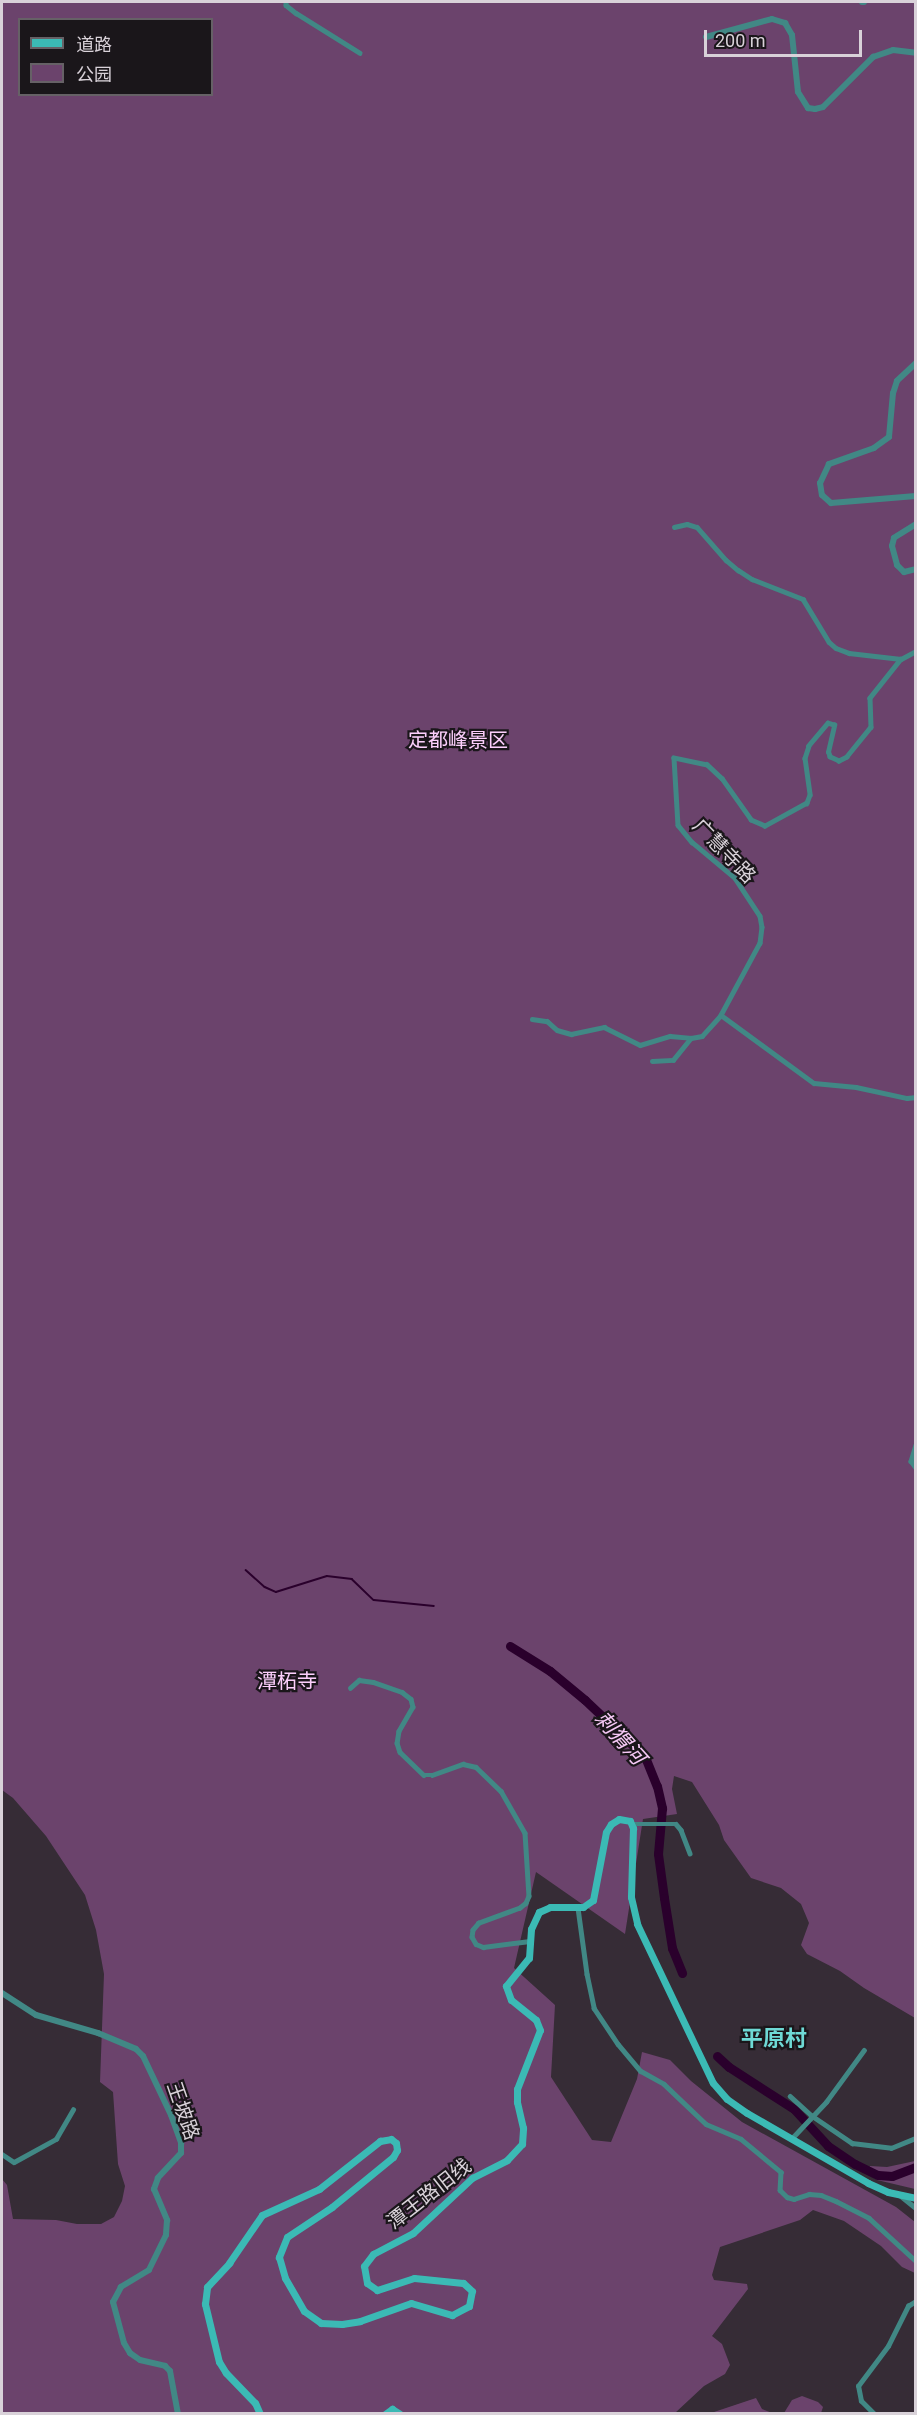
<!DOCTYPE html>
<meta charset="utf-8">
<style>
body{margin:0}
#map{position:relative;width:917px;height:2415px;overflow:hidden;background:#362c36;font-family:Roboto,"Noto Sans SC",sans-serif}
div>[style]{position:absolute}
[style*='--x']{left:calc(var(--x)*1px);top:calc(var(--y)*1px);width:calc(var(--w)*1px);rotate:calc(var(--a)*1deg)}
.green>*{inset:0;background:#6b436c}
.stream>*{height:1.5px;margin:-0.75px;padding:0 0.75px;transform-origin:0.75px;border-radius:0.75px;background:#2a002c}
.river>*{height:9px;margin:-4.5px;padding:0 4.5px;transform-origin:4.5px;border-radius:4.5px;background:#2a002c}
.minor>*{height:4.5px;margin:-2.25px;padding:0 2.25px;transform-origin:2.25px;border-radius:2.25px;background:#418885}
.tertiary>*{height:6px;margin:-3px;padding:0 3px;transform-origin:3px;border-radius:3px;background:#418885}
.secondary>*{height:7px;margin:-3.5px;padding:0 3.5px;transform-origin:3.5px;border-radius:3.5px;background:#3bbab5}
span{translate:-50% -50%;white-space:nowrap;text-align:center;line-height:1.15;-webkit-text-stroke:4.5px #1a161a;paint-order:stroke}
.park-label{font-size:20px;color:#fccffc}
.street-label{font-size:20px;color:#d9d2d9}
.water-label{font-size:21px;color:#f6c9f6;font-style:italic}
.quarter-label{font-size:22px;color:#6ed9d5;font-weight:700}
.frame{position:absolute;inset:0;border:3px solid #d9d2d9;pointer-events:none}
.legend{position:absolute;left:18px;top:18px;width:195px;height:78px;box-sizing:border-box;background:#1a161a;border:2px solid #666166;margin:0;padding:8px 10px;list-style:none;font-size:18px;color:#d9d2d9}
.legend li{display:flex;align-items:center;gap:12px;height:30px}
.legend b{width:30px;border:2px solid #666166}
.scale{position:absolute;left:704px;top:30px;width:158px;height:27px;box-sizing:border-box;border:3px solid #d9d2d9;border-top:0;padding-left:8px;font-size:18px;line-height:21px;white-space:nowrap;color:#d9d2d9;-webkit-text-stroke:4px #1a161a;paint-order:stroke}
</style>
<div id="map">
<div class="green">
<i style="clip-path:polygon(evenodd,2px 2px,915px 2px,915px 2018px,864px 1988px,840px 1971px,807px 1954px,801px 1945px,809px 1923px,801px 1904px,781px 1888px,751px 1878px,724px 1840px,719px 1825px,692px 1782px,674px 1776px,672px 1789px,677px 1814px,643px 1819px,625px 1934px,536px 1872px,514px 1968px,555px 2005px,551px 2077px,592px 2140px,611px 2142px,637px 2079px,642px 2052px,670px 2060px,691px 2081px,742px 2122px,896px 2207px,915px 2222px,915px 2273px,902px 2267px,881px 2246px,844px 2221px,813px 2210px,800px 2220px,720px 2247px,712px 2275px,714px 2280px,747px 2284px,748px 2289px,712px 2336px,722px 2344px,730px 2365px,725px 2374px,704px 2386px,675px 2413px,2px 2413px,2px 2179px,7px 2185px,13px 2219px,56px 2220px,77px 2224px,101px 2224px,114px 2217px,122px 2201px,125px 2186px,118px 2164px,113px 2092px,100px 2082px,104px 1974px,96px 1930px,85px 1895px,46px 1836px,13px 1798px,2px 1790px,2px 2px,20px 20px,212px 20px,212px 94px,20px 94px,20px 20px)"></i>
<i style="clip-path:polygon(915px 2161px,915px 2189px,877px 2180px,867px 2173px,870px 2166px,887px 2167px)"></i>
<i style="clip-path:polygon(802px 2396px,818px 2402px,823px 2407px,821px 2413px,784px 2413px,792px 2400px)"></i>
<i style="clip-path:polygon(756px 2398px,762px 2409px,772px 2413px,711px 2413px)"></i>
</div>
<div class="stream">
<i style="--x:246;--y:1570;--w:25;--a:42"></i>
<i style="--x:265;--y:1587;--w:12;--a:24"></i>
<i style="--x:276;--y:1592;--w:53;--a:-17.4"></i>
<i style="--x:327;--y:1576;--w:25;--a:7"></i>
<i style="--x:352;--y:1579;--w:30;--a:44"></i>
<i style="--x:374;--y:1600;--w:60;--a:5.7"></i>
</div>
<div class="river">
<i style="--x:510;--y:1646;--w:47;--a:32"></i>
<i style="--x:550;--y:1671;--w:45;--a:39.6"></i>
<i style="--x:585;--y:1700;--w:83;--a:43.5"></i>
<i style="--x:645;--y:1757;--w:31;--a:68"></i>
<i style="--x:657;--y:1786;--w:23;--a:77"></i>
<i style="--x:662;--y:1808;--w:46;--a:95"></i>
<i style="--x:658;--y:1854;--w:44;--a:82.2"></i>
<i style="--x:664;--y:1898;--w:51;--a:80.9"></i>
<i style="--x:672;--y:1948;--w:27;--a:68"></i>
<i style="--x:717;--y:2056;--w:16;--a:43"></i>
<i style="--x:729;--y:2067;--w:77;--a:32.9"></i>
<i style="--x:794;--y:2109;--w:50;--a:47.4"></i>
<i style="--x:828;--y:2146;--w:32;--a:34"></i>
<i style="--x:855;--y:2164;--w:25;--a:26"></i>
<i style="--x:878;--y:2175;--w:14;--a:4"></i>
<i style="--x:892;--y:2176;--w:26;--a:-21"></i>
</div>
<div class="minor">
<i style="--x:286;--y:2;--w:3;--a:90"></i>
<i style="--x:286;--y:5;--w:13;--a:39"></i>
<i style="--x:296;--y:13;--w:75;--a:32"></i>
<i style="--x:674;--y:527;--w:13;--a:-13"></i>
<i style="--x:687;--y:524;--w:10;--a:17"></i>
<i style="--x:697;--y:527;--w:44;--a:48.7"></i>
<i style="--x:726;--y:560;--w:16;--a:40"></i>
<i style="--x:738;--y:570;--w:17;--a:33"></i>
<i style="--x:752;--y:579;--w:55;--a:21.4"></i>
<i style="--x:803;--y:599;--w:50;--a:58.8"></i>
<i style="--x:829;--y:642;--w:9;--a:41"></i>
<i style="--x:836;--y:648;--w:14;--a:21"></i>
<i style="--x:849;--y:653;--w:52;--a:6.6"></i>
<i style="--x:901;--y:659;--w:50;--a:128.5"></i>
<i style="--x:870;--y:698;--w:29;--a:88"></i>
<i style="--x:871;--y:727;--w:38;--a:129"></i>
<i style="--x:847;--y:757;--w:9;--a:153"></i>
<i style="--x:839;--y:761;--w:10;--a:-156"></i>
<i style="--x:830;--y:757;--w:5;--a:-112"></i>
<i style="--x:828;--y:752;--w:28;--a:-77"></i>
<i style="--x:834;--y:725;--w:6;--a:-162"></i>
<i style="--x:828;--y:723;--w:30;--a:130"></i>
<i style="--x:809;--y:746;--w:13;--a:108"></i>
<i style="--x:805;--y:758;--w:37;--a:82"></i>
<i style="--x:810;--y:795;--w:9;--a:111"></i>
<i style="--x:807;--y:803;--w:48;--a:151.3"></i>
<i style="--x:765;--y:826;--w:15;--a:-157"></i>
<i style="--x:751;--y:820;--w:50;--a:-125.3"></i>
<i style="--x:722;--y:779;--w:21;--a:-137"></i>
<i style="--x:707;--y:765;--w:34;--a:-168"></i>
<i style="--x:674;--y:758;--w:67;--a:86.6"></i>
<i style="--x:678;--y:825;--w:22;--a:51"></i>
<i style="--x:692;--y:842;--w:56;--a:39.9"></i>
<i style="--x:735;--y:878;--w:45;--a:56.7"></i>
<i style="--x:760;--y:916;--w:11;--a:80"></i>
<i style="--x:762;--y:927;--w:16;--a:97"></i>
<i style="--x:760;--y:943;--w:82;--a:118.4"></i>
<i style="--x:721;--y:1015;--w:115;--a:36.2"></i>
<i style="--x:814;--y:1083;--w:42;--a:5.4"></i>
<i style="--x:856;--y:1087;--w:52;--a:12.2"></i>
<i style="--x:907;--y:1098;--w:9;--a:-6"></i>
<i style="--x:901;--y:659;--w:17;--a:-28"></i>
<i style="--x:532;--y:1019;--w:15;--a:8"></i>
<i style="--x:547;--y:1021;--w:13;--a:42"></i>
<i style="--x:557;--y:1030;--w:15;--a:16"></i>
<i style="--x:571;--y:1034;--w:34;--a:-12"></i>
<i style="--x:604;--y:1027;--w:40;--a:26.6"></i>
<i style="--x:640;--y:1045;--w:31;--a:-17"></i>
<i style="--x:670;--y:1036;--w:21;--a:5"></i>
<i style="--x:652;--y:1061;--w:21;--a:-3"></i>
<i style="--x:673;--y:1060;--w:28;--a:-51"></i>
<i style="--x:691;--y:1038;--w:11;--a:-10"></i>
<i style="--x:702;--y:1036;--w:28;--a:-48"></i>
<i style="--x:916;--y:1445;--w:17;--a:107"></i>
<i style="--x:911;--y:1461;--w:9;--a:54"></i>
<i style="--x:350;--y:1688;--w:12;--a:-42"></i>
<i style="--x:359;--y:1680;--w:14;--a:8"></i>
<i style="--x:373;--y:1682;--w:31;--a:19"></i>
<i style="--x:402;--y:1692;--w:11;--a:38"></i>
<i style="--x:411;--y:1699;--w:8;--a:76"></i>
<i style="--x:413;--y:1707;--w:28;--a:120"></i>
<i style="--x:399;--y:1731;--w:12;--a:99"></i>
<i style="--x:397;--y:1743;--w:9;--a:72"></i>
<i style="--x:400;--y:1752;--w:33;--a:44"></i>
<i style="--x:424;--y:1775;--w:8;--a:0"></i>
<i style="--x:432;--y:1775;--w:33;--a:-20"></i>
<i style="--x:463;--y:1764;--w:13;--a:13"></i>
<i style="--x:476;--y:1767;--w:35;--a:44"></i>
<i style="--x:501;--y:1791;--w:48;--a:60.3"></i>
<i style="--x:525;--y:1833;--w:63;--a:86.4"></i>
<i style="--x:529;--y:1896;--w:8;--a:113"></i>
<i style="--x:526;--y:1903;--w:8;--a:140"></i>
<i style="--x:520;--y:1908;--w:44;--a:159.9"></i>
<i style="--x:479;--y:1923;--w:9;--a:131"></i>
<i style="--x:473;--y:1930;--w:7;--a:98"></i>
<i style="--x:472;--y:1937;--w:8;--a:60"></i>
<i style="--x:476;--y:1944;--w:8;--a:23"></i>
<i style="--x:483;--y:1947;--w:47;--a:-7.3"></i>
<i style="--x:635;--y:1824;--w:41;--a:0"></i>
<i style="--x:676;--y:1824;--w:8;--a:50"></i>
<i style="--x:681;--y:1830;--w:25;--a:69"></i>
<i style="--x:578;--y:1908;--w:67;--a:82.2"></i>
<i style="--x:587;--y:1974;--w:35;--a:78"></i>
<i style="--x:594;--y:2008;--w:43;--a:56.3"></i>
<i style="--x:618;--y:2044;--w:35;--a:50"></i>
<i style="--x:641;--y:2071;--w:26;--a:29"></i>
<i style="--x:664;--y:2084;--w:58;--a:43.6"></i>
<i style="--x:706;--y:2124;--w:38;--a:23"></i>
<i style="--x:741;--y:2139;--w:52;--a:39.5"></i>
<i style="--x:781;--y:2172;--w:18;--a:93"></i>
<i style="--x:780;--y:2190;--w:10;--a:45"></i>
<i style="--x:787;--y:2197;--w:7;--a:16"></i>
<i style="--x:794;--y:2199;--w:16;--a:-18"></i>
<i style="--x:809;--y:2194;--w:12;--a:5"></i>
<i style="--x:821;--y:2195;--w:16;--a:22"></i>
<i style="--x:836;--y:2201;--w:37;--a:27"></i>
<i style="--x:869;--y:2218;--w:64;--a:42.5"></i>
<i style="--x:790;--y:2096;--w:28;--a:42"></i>
<i style="--x:811;--y:2115;--w:50;--a:34.3"></i>
<i style="--x:852;--y:2143;--w:39;--a:7"></i>
<i style="--x:891;--y:2148;--w:27;--a:-22"></i>
<i style="--x:792;--y:2138;--w:50;--a:-46.6"></i>
<i style="--x:826;--y:2102;--w:64;--a:-53.8"></i>
<i style="--x:2;--y:2154;--w:14;--a:34"></i>
<i style="--x:14;--y:2162;--w:48;--a:-28.7"></i>
<i style="--x:56;--y:2139;--w:34;--a:-60"></i>
<i style="--x:901;--y:2196;--w:19;--a:39"></i>
<i style="--x:874;--y:2414;--w:18;--a:-135"></i>
<i style="--x:861;--y:2401;--w:15;--a:-101"></i>
<i style="--x:858;--y:2386;--w:50;--a:-53.1"></i>
<i style="--x:888;--y:2346;--w:45;--a:-63.4"></i>
<i style="--x:908;--y:2306;--w:9;--a:-32"></i>
</div>
<div class="tertiary">
<i style="--x:862;--y:2;--w:2;--a:0"></i>
<i style="--x:706;--y:37;--w:68;--a:-15.3"></i>
<i style="--x:772;--y:19;--w:14;--a:17"></i>
<i style="--x:785;--y:23;--w:14;--a:60"></i>
<i style="--x:792;--y:35;--w:57;--a:84"></i>
<i style="--x:798;--y:92;--w:19;--a:58"></i>
<i style="--x:808;--y:108;--w:7;--a:8"></i>
<i style="--x:815;--y:109;--w:8;--a:-14"></i>
<i style="--x:823;--y:107;--w:71;--a:-45"></i>
<i style="--x:873;--y:57;--w:21;--a:-19"></i>
<i style="--x:893;--y:50;--w:23;--a:7"></i>
<i style="--x:916;--y:363;--w:26;--a:137"></i>
<i style="--x:897;--y:381;--w:13;--a:108"></i>
<i style="--x:893;--y:393;--w:44;--a:95.2"></i>
<i style="--x:889;--y:437;--w:19;--a:144"></i>
<i style="--x:874;--y:448;--w:48;--a:160.4"></i>
<i style="--x:829;--y:464;--w:21;--a:115"></i>
<i style="--x:820;--y:483;--w:12;--a:81"></i>
<i style="--x:822;--y:495;--w:12;--a:42"></i>
<i style="--x:831;--y:503;--w:85;--a:-4.7"></i>
<i style="--x:916;--y:524;--w:26;--a:148"></i>
<i style="--x:894;--y:538;--w:8;--a:104"></i>
<i style="--x:892;--y:546;--w:20;--a:75"></i>
<i style="--x:897;--y:565;--w:10;--a:45"></i>
<i style="--x:904;--y:572;--w:12;--a:-14"></i>
<i style="--x:2;--y:1993;--w:40;--a:32.9"></i>
<i style="--x:36;--y:2015;--w:65;--a:16.2"></i>
<i style="--x:98;--y:2033;--w:41;--a:22.8"></i>
<i style="--x:136;--y:2049;--w:10;--a:45"></i>
<i style="--x:143;--y:2056;--w:65;--a:64.6"></i>
<i style="--x:171;--y:2115;--w:30;--a:70"></i>
<i style="--x:181;--y:2143;--w:10;--a:90"></i>
<i style="--x:181;--y:2153;--w:34;--a:133"></i>
<i style="--x:158;--y:2178;--w:12;--a:110"></i>
<i style="--x:154;--y:2189;--w:34;--a:67"></i>
<i style="--x:167;--y:2220;--w:15;--a:94"></i>
<i style="--x:166;--y:2235;--w:39;--a:116"></i>
<i style="--x:149;--y:2270;--w:33;--a:149"></i>
<i style="--x:121;--y:2287;--w:17;--a:118"></i>
<i style="--x:113;--y:2302;--w:42;--a:75"></i>
<i style="--x:124;--y:2343;--w:12;--a:59"></i>
<i style="--x:130;--y:2353;--w:12;--a:35"></i>
<i style="--x:140;--y:2360;--w:26;--a:13"></i>
<i style="--x:165;--y:2366;--w:7;--a:45"></i>
<i style="--x:170;--y:2371;--w:44;--a:79.5"></i>
</div>
<div class="secondary">
<i style="--x:260;--y:2414;--w:12;--a:-114"></i>
<i style="--x:255;--y:2403;--w:42;--a:-134"></i>
<i style="--x:226;--y:2373;--w:13;--a:-122"></i>
<i style="--x:219;--y:2362;--w:60;--a:-103.6"></i>
<i style="--x:205;--y:2304;--w:17;--a:-83"></i>
<i style="--x:207;--y:2287;--w:33;--a:-47"></i>
<i style="--x:229;--y:2263;--w:58;--a:-55.5"></i>
<i style="--x:262;--y:2215;--w:63;--a:-24.5"></i>
<i style="--x:319;--y:2189;--w:78;--a:-38.2"></i>
<i style="--x:380;--y:2141;--w:11;--a:-10"></i>
<i style="--x:391;--y:2139;--w:6;--a:39"></i>
<i style="--x:396;--y:2143;--w:7;--a:82"></i>
<i style="--x:397;--y:2150;--w:8;--a:120"></i>
<i style="--x:393;--y:2157;--w:79;--a:140.7"></i>
<i style="--x:332;--y:2207;--w:54;--a:146.3"></i>
<i style="--x:287;--y:2237;--w:22;--a:112"></i>
<i style="--x:279;--y:2257;--w:22;--a:74"></i>
<i style="--x:285;--y:2278;--w:38;--a:60"></i>
<i style="--x:304;--y:2311;--w:21;--a:35"></i>
<i style="--x:321;--y:2323;--w:21;--a:3"></i>
<i style="--x:342;--y:2324;--w:18;--a:-9"></i>
<i style="--x:360;--y:2321;--w:54;--a:-19.4"></i>
<i style="--x:411;--y:2303;--w:43;--a:16.3"></i>
<i style="--x:452;--y:2315;--w:19;--a:-28"></i>
<i style="--x:469;--y:2306;--w:15;--a:-79"></i>
<i style="--x:472;--y:2291;--w:12;--a:-138"></i>
<i style="--x:463;--y:2283;--w:49;--a:-174.2"></i>
<i style="--x:414;--y:2278;--w:39;--a:162"></i>
<i style="--x:377;--y:2290;--w:12;--a:-145"></i>
<i style="--x:367;--y:2283;--w:17;--a:-100"></i>
<i style="--x:364;--y:2266;--w:15;--a:-53"></i>
<i style="--x:373;--y:2254;--w:45;--a:-27.7"></i>
<i style="--x:413;--y:2233;--w:81;--a:-43"></i>
<i style="--x:472;--y:2178;--w:39;--a:-27"></i>
<i style="--x:507;--y:2160;--w:22;--a:-47"></i>
<i style="--x:522;--y:2144;--w:16;--a:-86"></i>
<i style="--x:523;--y:2128;--w:27;--a:-103"></i>
<i style="--x:517;--y:2102;--w:13;--a:-90"></i>
<i style="--x:517;--y:2089;--w:63;--a:-68.7"></i>
<i style="--x:540;--y:2030;--w:11;--a:-112"></i>
<i style="--x:536;--y:2020;--w:32;--a:-141"></i>
<i style="--x:511;--y:2000;--w:15;--a:-110"></i>
<i style="--x:506;--y:1986;--w:36;--a:-51"></i>
<i style="--x:529;--y:1958;--w:29;--a:-86"></i>
<i style="--x:531;--y:1929;--w:19;--a:-65"></i>
<i style="--x:539;--y:1912;--w:12;--a:-24"></i>
<i style="--x:550;--y:1907;--w:33;--a:0"></i>
<i style="--x:583;--y:1907;--w:12;--a:-35"></i>
<i style="--x:593;--y:1900;--w:69;--a:-79.2"></i>
<i style="--x:606;--y:1832;--w:9;--a:-58"></i>
<i style="--x:611;--y:1824;--w:9;--a:-32"></i>
<i style="--x:619;--y:1819;--w:11;--a:10"></i>
<i style="--x:630;--y:1821;--w:8;--a:67"></i>
<i style="--x:633;--y:1828;--w:69;--a:91.7"></i>
<i style="--x:631;--y:1897;--w:28;--a:77"></i>
<i style="--x:637;--y:1924;--w:176;--a:64.5"></i>
<i style="--x:713;--y:2083;--w:21;--a:49"></i>
<i style="--x:727;--y:2099;--w:24;--a:35"></i>
<i style="--x:747;--y:2113;--w:140;--a:30"></i>
<i style="--x:868;--y:2183;--w:22;--a:24"></i>
<i style="--x:888;--y:2192;--w:29;--a:12"></i>
<i style="--x:385;--y:2414;--w:9;--a:-36"></i>
<i style="--x:392;--y:2409;--w:9;--a:32"></i>
</div>
<div class="park-label">
<span style="left:458px;top:740px">定都峰景区</span>
<span style="left:287px;top:1681px">潭柘寺</span>
</div>
<div class="street-label">
<span style="left:724px;top:851px;rotate:46deg">广慧寺路</span>
<span style="left:183px;top:2111px;rotate:71deg">王坡路</span>
<span style="left:429px;top:2194px;rotate:-38deg">潭王路旧线</span>
</div>
<div class="water-label">
<span style="left:620px;top:1738px;rotate:48deg">刺猬河</span>
</div>
<div class="quarter-label">
<span style="left:774px;top:2039px">平原村</span>
</div>
<div class="frame"></div>
<ul class="legend">
<li><b style="height:8px;background:#3bbab5"></b>道路</li>
<li><b style="height:16px;background:#6b436c"></b>公园</li>
</ul>
<div class="scale">200 m</div>
</div>
